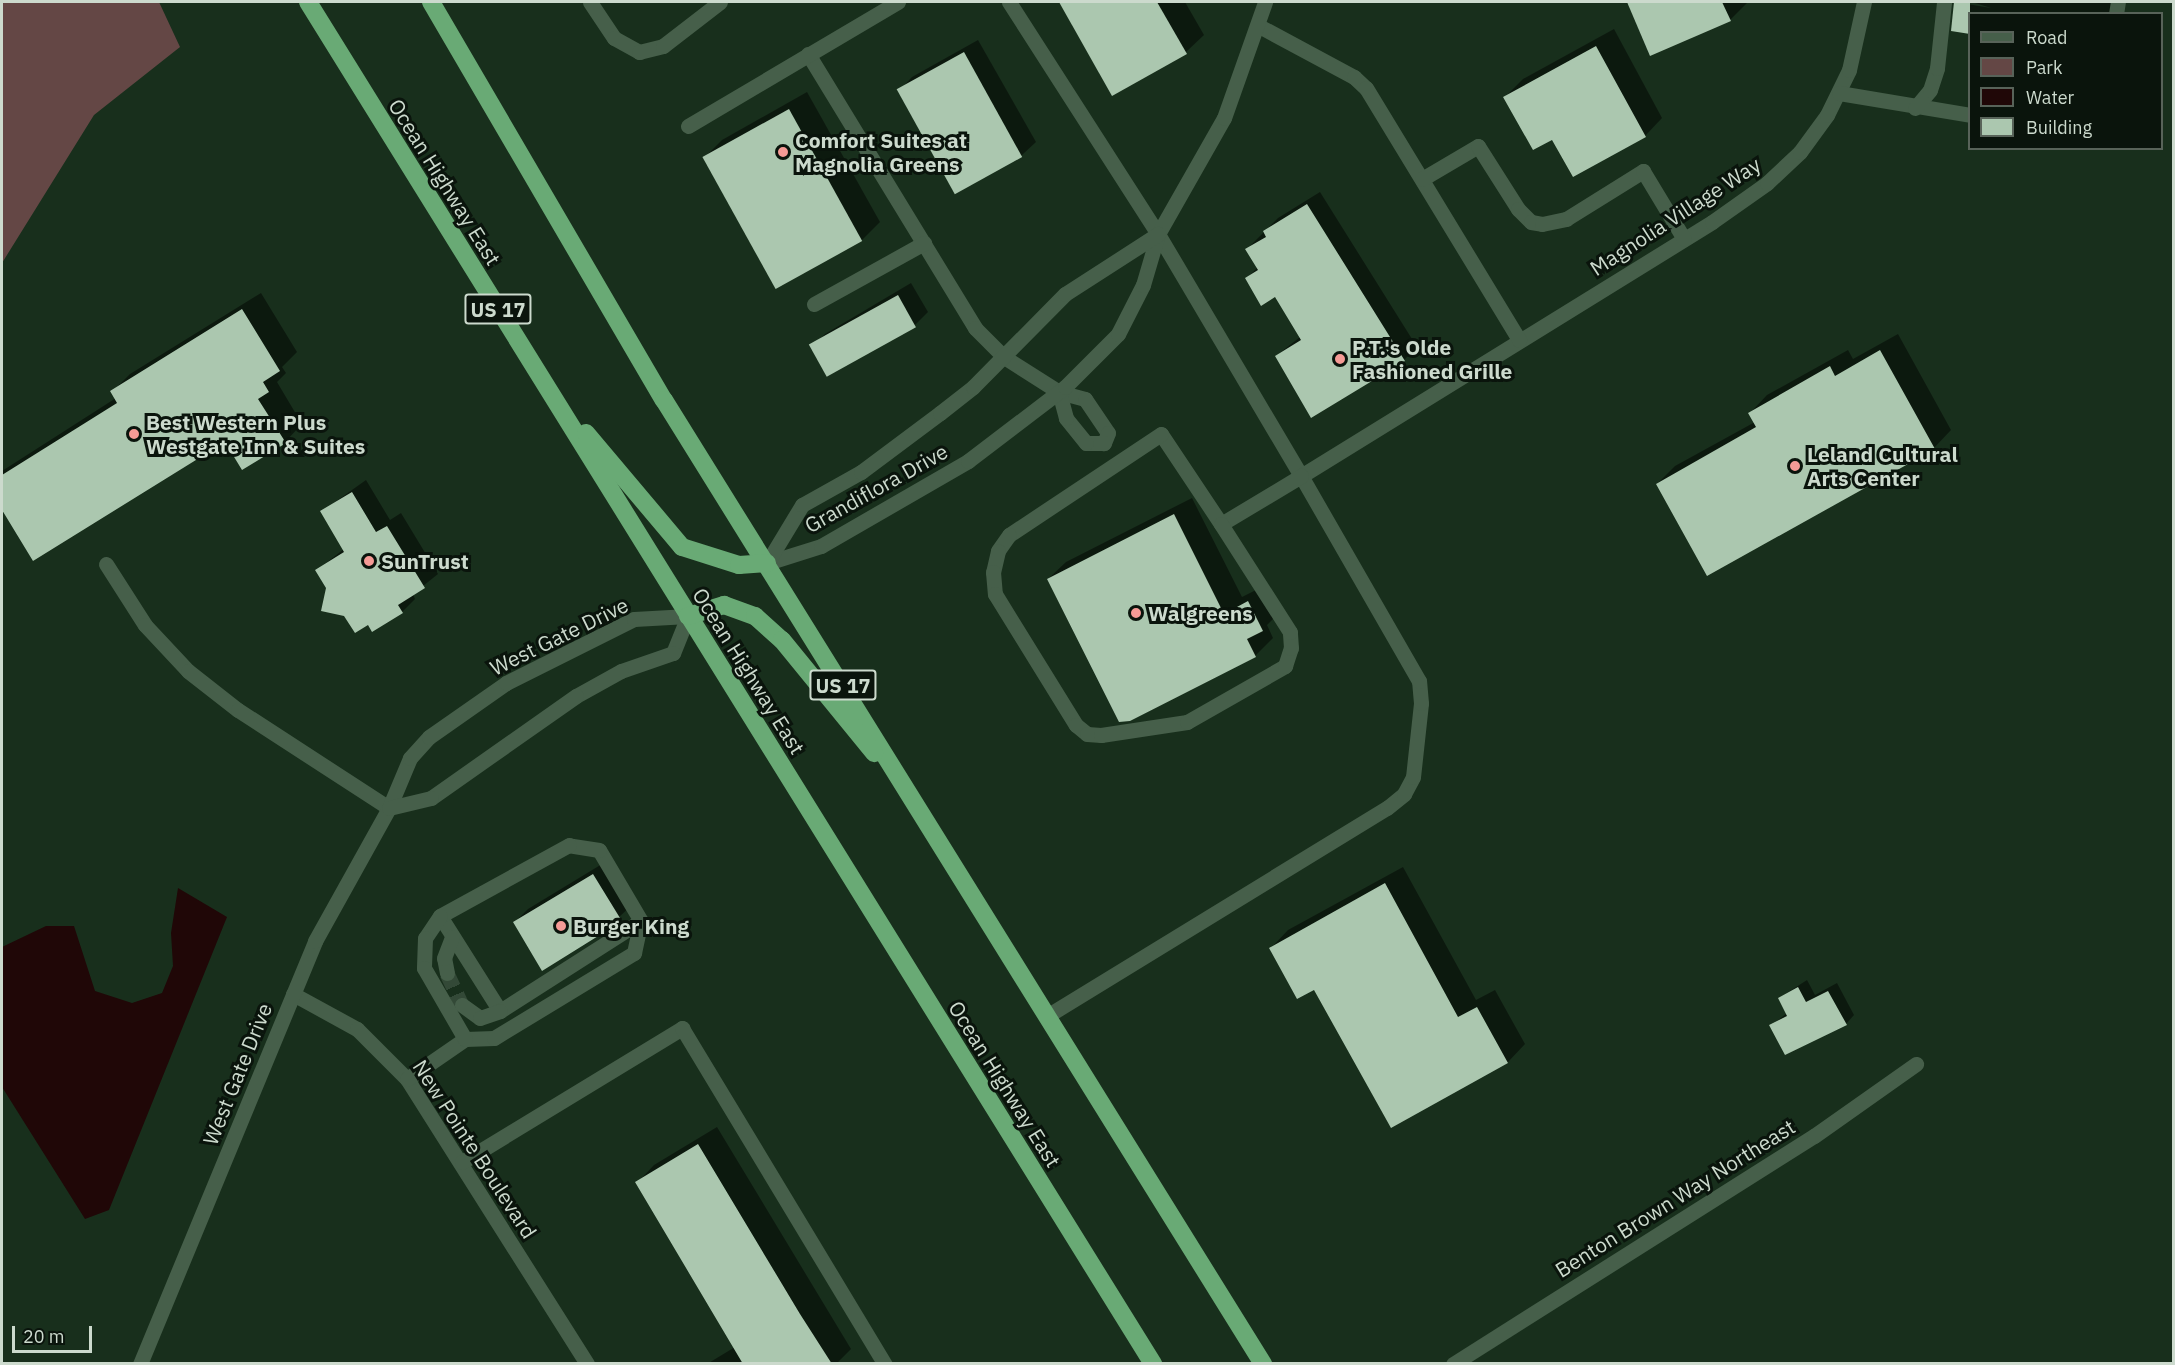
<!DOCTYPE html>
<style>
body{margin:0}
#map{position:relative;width:2175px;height:1365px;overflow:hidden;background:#182f1c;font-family:"IBM Plex Sans",sans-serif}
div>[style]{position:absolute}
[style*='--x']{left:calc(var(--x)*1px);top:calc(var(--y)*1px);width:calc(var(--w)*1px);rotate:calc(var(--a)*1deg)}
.green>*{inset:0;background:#644745}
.water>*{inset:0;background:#200707}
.shadow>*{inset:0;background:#0007}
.building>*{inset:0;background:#abc7af;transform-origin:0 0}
.minor-tunnel>*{height:15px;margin-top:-7.5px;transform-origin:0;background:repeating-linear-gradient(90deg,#334937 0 15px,transparent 0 23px)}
.minor>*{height:15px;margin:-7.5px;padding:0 7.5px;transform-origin:7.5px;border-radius:7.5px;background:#465f4a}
.highway>*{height:18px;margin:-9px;padding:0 9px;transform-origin:9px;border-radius:9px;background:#69aa75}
.dots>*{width:16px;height:16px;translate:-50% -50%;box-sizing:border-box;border:3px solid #0a140c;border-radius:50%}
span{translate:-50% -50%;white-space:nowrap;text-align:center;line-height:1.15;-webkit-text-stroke:6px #0a140c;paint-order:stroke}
.shield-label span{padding:2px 4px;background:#0a140c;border:2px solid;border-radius:4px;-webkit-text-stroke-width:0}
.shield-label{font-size:20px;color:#ccdacd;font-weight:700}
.poi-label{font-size:21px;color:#ccdacd;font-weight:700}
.left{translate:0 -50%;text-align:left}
.street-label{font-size:21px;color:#ccdacd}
.frame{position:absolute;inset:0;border:3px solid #ccdacd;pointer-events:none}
.legend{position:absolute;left:1968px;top:12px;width:195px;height:138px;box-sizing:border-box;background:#0a140c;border:2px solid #586359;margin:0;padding:8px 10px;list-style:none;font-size:18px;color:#ccdacd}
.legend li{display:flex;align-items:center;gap:12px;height:30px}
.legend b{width:30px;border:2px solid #586359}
.scale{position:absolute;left:12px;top:1326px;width:80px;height:27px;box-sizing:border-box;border:3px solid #ccdacd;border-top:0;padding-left:8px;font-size:18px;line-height:21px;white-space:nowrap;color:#ccdacd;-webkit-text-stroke:4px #0a140c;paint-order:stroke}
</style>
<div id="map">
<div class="green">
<i style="clip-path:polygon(2px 2px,159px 2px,180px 47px,94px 115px,2px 263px)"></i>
</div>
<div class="water">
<i style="clip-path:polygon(178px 888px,227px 917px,109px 1210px,85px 1219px,2px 1087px,2px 947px,46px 926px,74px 926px,95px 991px,132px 1003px,162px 993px,173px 966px,171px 933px)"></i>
</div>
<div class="shadow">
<i style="clip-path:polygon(1060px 2px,1185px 2px,1204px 35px,1186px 52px,1113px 94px)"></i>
<i style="clip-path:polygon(1628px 2px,1748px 2px,1730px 20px,1651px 54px)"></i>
<i style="clip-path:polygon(1955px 2px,1991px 8px,1972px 2px,2113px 2px,2111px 14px,1970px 14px,1952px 30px)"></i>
<i style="clip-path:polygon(1614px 29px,1662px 118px,1645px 136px,1553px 138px,1505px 97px,1523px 79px)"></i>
<i style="clip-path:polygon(978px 40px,1036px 142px,1022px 155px,956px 193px,899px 91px,912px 77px)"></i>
<i style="clip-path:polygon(807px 92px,880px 222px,862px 240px,704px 158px,722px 140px)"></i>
<i style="clip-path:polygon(1320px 192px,1417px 347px,1404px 360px,1276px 356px,1300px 337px,1276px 295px,1247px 278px,1258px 267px,1247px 249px,1278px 218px)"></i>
<i style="clip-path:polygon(911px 283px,928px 312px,915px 325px,812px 347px,825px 334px)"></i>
<i style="clip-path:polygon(261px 293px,297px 352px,282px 367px,286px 373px,277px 382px,302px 424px,285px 442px,226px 440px,33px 559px,2px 507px,2px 471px,116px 398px,112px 392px,130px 374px)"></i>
<i style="clip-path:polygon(1898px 334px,1951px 430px,1934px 448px,1657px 484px,1675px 466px,1755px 422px,1750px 413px,1767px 395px,1848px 350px,1853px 359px)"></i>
<i style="clip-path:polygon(366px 480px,390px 520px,401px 513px,438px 574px,413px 594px,415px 599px,402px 612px,368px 623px,328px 588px,317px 570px,344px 549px,321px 512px)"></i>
<i style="clip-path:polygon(1192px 498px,1242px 597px,1266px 585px,1280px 612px,1267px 625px,1273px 638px,1255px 656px,1130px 719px,1048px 579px,1066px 562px)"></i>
<i style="clip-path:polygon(607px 861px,633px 904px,603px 932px,542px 969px,514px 923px,528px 909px)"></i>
<i style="clip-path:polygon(1403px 867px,1476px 1000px,1495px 990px,1525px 1044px,1508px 1062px,1391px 1126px,1315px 988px,1271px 948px,1288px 930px)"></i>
<i style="clip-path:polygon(1807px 980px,1815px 995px,1837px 983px,1854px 1015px,1846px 1024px,1771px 1026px,1787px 1013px,1779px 998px)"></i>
<i style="clip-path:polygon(717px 1127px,851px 1349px,836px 1364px,707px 1364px,735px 1347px,637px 1183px,654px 1165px)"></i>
</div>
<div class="building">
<i style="clip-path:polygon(1059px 2px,1157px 2px,1187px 54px,1112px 96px)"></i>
<i style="clip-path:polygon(1627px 2px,1722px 2px,1731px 21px,1650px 56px)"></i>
<i style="clip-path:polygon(1954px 2px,1970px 2px,1970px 34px,1951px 31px)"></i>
<i style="clip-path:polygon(1596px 46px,1646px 137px,1573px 177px,1552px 140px,1533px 150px,1503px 97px)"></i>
<i style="left:964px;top:52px;width:120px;height:77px;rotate:61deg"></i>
<i style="left:789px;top:109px;width:151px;height:99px;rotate:61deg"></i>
<i style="clip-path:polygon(1307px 204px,1405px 361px,1311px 418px,1275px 356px,1301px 340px,1275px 297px,1261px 306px,1245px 278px,1258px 270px,1245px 249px,1266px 237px,1263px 231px)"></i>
<i style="left:898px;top:295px;width:37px;height:102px;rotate:61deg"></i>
<i style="clip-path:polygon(242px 309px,280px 371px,263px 382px,269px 392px,258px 399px,286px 443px,242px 470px,225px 442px,33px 561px,2px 510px,2px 475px,117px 403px,110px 391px)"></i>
<i style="clip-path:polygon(1880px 350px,1935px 449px,1707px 576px,1656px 484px,1756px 427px,1748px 413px,1830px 366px,1835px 376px)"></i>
<i style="clip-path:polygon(352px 492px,376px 532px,387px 526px,425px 588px,398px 605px,403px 613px,372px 632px,368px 625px,355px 633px,344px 616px,321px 611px,326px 588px,315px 570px,344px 552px,320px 511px)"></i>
<i style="clip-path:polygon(1174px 514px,1224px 614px,1248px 601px,1263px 631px,1247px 639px,1256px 657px,1130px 721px,1119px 722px,1047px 579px)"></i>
<i style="clip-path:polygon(593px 874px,620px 918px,601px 930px,603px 933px,542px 971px,513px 922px)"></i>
<i style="clip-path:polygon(1385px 883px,1458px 1017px,1477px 1007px,1508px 1063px,1391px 1128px,1314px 990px,1297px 999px,1269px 948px)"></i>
<i style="clip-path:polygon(1798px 987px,1806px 1002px,1828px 991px,1847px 1025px,1785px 1055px,1769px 1025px,1787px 1016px,1778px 998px)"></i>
<i style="clip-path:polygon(698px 1144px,800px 1314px,832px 1364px,743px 1364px,635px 1182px)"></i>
</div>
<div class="minor-tunnel">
<i style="--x:447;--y:973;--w:35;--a:65"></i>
</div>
<div class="minor">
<i style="--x:590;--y:2;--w:43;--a:56.3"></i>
<i style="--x:614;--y:38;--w:29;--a:29"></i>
<i style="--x:639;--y:52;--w:25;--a:-14"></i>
<i style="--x:663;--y:46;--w:72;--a:-37.7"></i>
<i style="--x:1009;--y:2;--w:276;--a:57.3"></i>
<i style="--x:1158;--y:234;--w:281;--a:59.4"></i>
<i style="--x:1301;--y:476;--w:483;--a:-31.7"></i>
<i style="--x:1712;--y:222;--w:67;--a:-35.3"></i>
<i style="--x:1767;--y:183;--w:45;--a:-43.2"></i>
<i style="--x:1800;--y:152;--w:46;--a:-53.9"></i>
<i style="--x:1827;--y:115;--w:50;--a:-63.9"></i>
<i style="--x:1849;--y:70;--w:70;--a:-77.6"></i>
<i style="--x:2116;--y:14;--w:12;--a:-81"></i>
<i style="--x:1259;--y:26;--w:108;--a:28.2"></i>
<i style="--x:1354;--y:77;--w:16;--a:43"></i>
<i style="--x:1366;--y:88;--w:295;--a:58.7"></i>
<i style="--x:808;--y:54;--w:321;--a:58.6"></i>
<i style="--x:975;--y:328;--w:41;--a:45"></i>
<i style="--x:1004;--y:357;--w:65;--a:32.5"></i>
<i style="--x:1839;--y:93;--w:133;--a:9.5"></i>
<i style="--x:1915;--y:108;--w:23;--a:-50"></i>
<i style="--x:1930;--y:90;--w:23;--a:-72"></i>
<i style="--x:1937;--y:68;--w:66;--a:-83.9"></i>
<i style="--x:688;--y:126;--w:244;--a:-30.6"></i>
<i style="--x:1422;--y:179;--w:65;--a:-30.5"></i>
<i style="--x:1478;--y:146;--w:75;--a:57.6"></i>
<i style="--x:1518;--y:209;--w:18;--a:45"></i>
<i style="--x:1531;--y:222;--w:11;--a:10"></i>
<i style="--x:1542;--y:224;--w:25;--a:-12"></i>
<i style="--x:1566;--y:219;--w:91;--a:-31.9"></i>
<i style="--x:1643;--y:171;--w:79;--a:58.9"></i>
<i style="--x:814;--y:304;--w:126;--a:-29"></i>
<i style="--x:1059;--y:392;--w:27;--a:15"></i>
<i style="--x:1085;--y:399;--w:41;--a:55.9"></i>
<i style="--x:1108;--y:433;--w:11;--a:112"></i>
<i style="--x:1104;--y:443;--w:18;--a:180"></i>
<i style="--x:1086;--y:443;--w:32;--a:-129"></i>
<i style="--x:1066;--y:418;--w:27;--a:-105"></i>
<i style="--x:767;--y:563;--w:57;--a:-17.5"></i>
<i style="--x:821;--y:546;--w:170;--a:-30"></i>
<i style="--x:968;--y:461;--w:122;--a:-37.3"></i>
<i style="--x:1065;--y:387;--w:75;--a:-45"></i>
<i style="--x:1118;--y:334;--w:55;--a:-63"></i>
<i style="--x:1143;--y:285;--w:53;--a:-73.6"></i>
<i style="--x:1158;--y:234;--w:133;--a:-60.4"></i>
<i style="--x:1224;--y:118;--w:123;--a:-70.5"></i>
<i style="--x:767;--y:563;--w:68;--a:-58.9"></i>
<i style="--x:802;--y:505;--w:68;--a:-29.2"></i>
<i style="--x:861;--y:472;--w:99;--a:-36.8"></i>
<i style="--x:940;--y:413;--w:42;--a:-38.2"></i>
<i style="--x:973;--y:387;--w:131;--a:-45.3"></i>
<i style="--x:1065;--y:294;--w:111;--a:-32.8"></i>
<i style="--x:106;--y:564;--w:72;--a:57.4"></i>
<i style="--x:145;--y:625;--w:63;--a:46.9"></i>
<i style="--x:188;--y:671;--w:63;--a:38"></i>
<i style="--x:238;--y:710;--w:180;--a:33"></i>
<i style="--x:440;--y:916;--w:112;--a:57.7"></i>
<i style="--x:500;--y:1011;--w:167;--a:-32.6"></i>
<i style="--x:447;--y:973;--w:15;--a:-101"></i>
<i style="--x:444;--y:958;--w:22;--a:-69"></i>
<i style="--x:293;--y:994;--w:73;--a:28.7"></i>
<i style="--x:357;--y:1029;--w:71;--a:45"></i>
<i style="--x:407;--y:1079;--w:337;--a:57.7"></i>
<i style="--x:462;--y:1005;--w:22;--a:36"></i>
<i style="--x:480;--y:1018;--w:21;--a:-19"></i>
<i style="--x:1047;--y:1016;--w:399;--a:-31.5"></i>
<i style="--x:1387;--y:808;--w:22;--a:-39"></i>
<i style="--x:1404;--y:794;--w:19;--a:-62"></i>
<i style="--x:1413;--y:777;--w:74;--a:-83.8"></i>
<i style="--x:1421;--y:703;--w:22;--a:-95"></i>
<i style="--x:1419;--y:681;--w:237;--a:-119.9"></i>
<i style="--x:1301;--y:476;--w:93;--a:149"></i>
<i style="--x:1221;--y:524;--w:108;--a:-123.7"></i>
<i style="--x:1161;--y:434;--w:182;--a:146.4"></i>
<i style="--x:1009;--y:535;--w:19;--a:125"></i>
<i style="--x:998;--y:551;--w:22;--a:103"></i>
<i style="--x:993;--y:572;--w:22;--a:85"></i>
<i style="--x:995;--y:594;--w:154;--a:58.3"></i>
<i style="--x:1076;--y:725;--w:14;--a:39"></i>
<i style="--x:1087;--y:734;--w:14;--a:4"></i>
<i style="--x:1101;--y:735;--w:87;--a:-8.6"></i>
<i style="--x:1187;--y:722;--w:113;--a:-29.7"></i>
<i style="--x:1285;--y:666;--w:19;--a:-72"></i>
<i style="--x:1291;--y:648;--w:16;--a:-94"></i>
<i style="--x:1290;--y:632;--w:128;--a:-122.6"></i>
<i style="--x:407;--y:1079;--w:70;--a:-34.6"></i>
<i style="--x:465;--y:1039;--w:29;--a:-2"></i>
<i style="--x:494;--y:1038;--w:164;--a:-31.3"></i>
<i style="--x:634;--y:953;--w:33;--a:-78"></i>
<i style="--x:641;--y:921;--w:82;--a:-120.6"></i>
<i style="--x:599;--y:850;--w:30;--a:-171"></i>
<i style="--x:569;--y:845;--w:147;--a:151.2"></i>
<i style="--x:440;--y:916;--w:27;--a:124"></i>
<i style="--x:425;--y:938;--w:30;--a:92"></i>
<i style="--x:424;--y:968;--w:82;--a:60"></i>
<i style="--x:462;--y:1162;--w:258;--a:-31.3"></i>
<i style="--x:682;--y:1028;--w:393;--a:58.9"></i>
<i style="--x:140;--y:1364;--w:458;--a:-67.5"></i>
<i style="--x:315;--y:941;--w:152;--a:-60.9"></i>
<i style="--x:389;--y:808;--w:54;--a:-67.2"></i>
<i style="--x:410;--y:758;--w:28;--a:-48"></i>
<i style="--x:429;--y:737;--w:94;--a:-35"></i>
<i style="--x:506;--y:683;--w:143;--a:-26.6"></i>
<i style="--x:634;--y:619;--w:54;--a:-3.2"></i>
<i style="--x:688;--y:616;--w:40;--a:112"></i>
<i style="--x:673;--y:653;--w:55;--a:160.9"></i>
<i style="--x:621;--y:671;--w:51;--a:150.9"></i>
<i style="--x:576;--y:696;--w:177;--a:144.9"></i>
<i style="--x:431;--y:798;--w:43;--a:166.6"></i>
<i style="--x:1453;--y:1364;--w:427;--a:-32.3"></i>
<i style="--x:1814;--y:1136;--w:125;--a:-35.2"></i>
</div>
<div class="highway">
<i style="--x:308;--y:2;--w:1603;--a:58.18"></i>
<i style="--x:431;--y:2;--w:461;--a:59.7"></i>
<i style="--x:664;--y:400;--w:1135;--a:58.14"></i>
<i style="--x:586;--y:433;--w:149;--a:49.9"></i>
<i style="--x:682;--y:547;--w:60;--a:17.5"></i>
<i style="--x:739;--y:565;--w:28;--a:-4"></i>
<i style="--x:688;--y:616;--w:38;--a:-17"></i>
<i style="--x:724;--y:605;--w:33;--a:20"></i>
<i style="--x:755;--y:616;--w:36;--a:42"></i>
<i style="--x:782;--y:640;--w:146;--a:50.8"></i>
</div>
<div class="dots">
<i style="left:783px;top:152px;background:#f59b96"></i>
<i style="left:1340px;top:359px;background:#f59b96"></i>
<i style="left:134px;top:434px;background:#f59b96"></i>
<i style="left:1795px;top:466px;background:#f59b96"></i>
<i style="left:369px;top:561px;background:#f59b96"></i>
<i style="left:1136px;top:613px;background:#f59b96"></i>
<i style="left:561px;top:926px;background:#f59b96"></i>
</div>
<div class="shield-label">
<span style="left:498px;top:309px">US 17</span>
<span style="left:843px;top:685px">US 17</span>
</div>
<div class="poi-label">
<span class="left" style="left:795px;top:152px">Comfort Suites at<br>Magnolia Greens</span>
<span class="left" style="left:1352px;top:359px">P.T.'s Olde<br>Fashioned Grille</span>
<span class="left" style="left:146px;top:434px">Best Western Plus<br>Westgate Inn &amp; Suites</span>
<span class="left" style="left:1807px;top:466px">Leland Cultural<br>Arts Center</span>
<span class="left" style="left:381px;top:561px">SunTrust</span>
<span class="left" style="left:1148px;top:613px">Walgreens</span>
<span class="left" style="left:573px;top:926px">Burger King</span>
</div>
<div class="street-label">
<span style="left:445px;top:182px;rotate:58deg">Ocean Highway East</span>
<span style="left:1675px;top:216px;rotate:-33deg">Magnolia Village Way</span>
<span style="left:876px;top:488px;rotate:-29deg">Grandiflora Drive</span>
<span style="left:559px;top:636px;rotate:-26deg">West Gate Drive</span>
<span style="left:749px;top:671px;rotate:58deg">Ocean Highway East</span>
<span style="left:237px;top:1074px;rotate:-68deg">West Gate Drive</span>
<span style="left:1005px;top:1084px;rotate:58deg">Ocean Highway East</span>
<span style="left:475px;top:1149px;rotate:57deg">New Pointe Boulevard</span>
<span style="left:1675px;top:1198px;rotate:-32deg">Benton Brown Way Northeast</span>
</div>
<div class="frame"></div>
<ul class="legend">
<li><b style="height:8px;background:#465f4a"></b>Road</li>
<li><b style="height:16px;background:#644745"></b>Park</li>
<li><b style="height:16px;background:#200707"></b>Water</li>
<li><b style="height:16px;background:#abc7af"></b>Building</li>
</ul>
<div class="scale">20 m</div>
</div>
